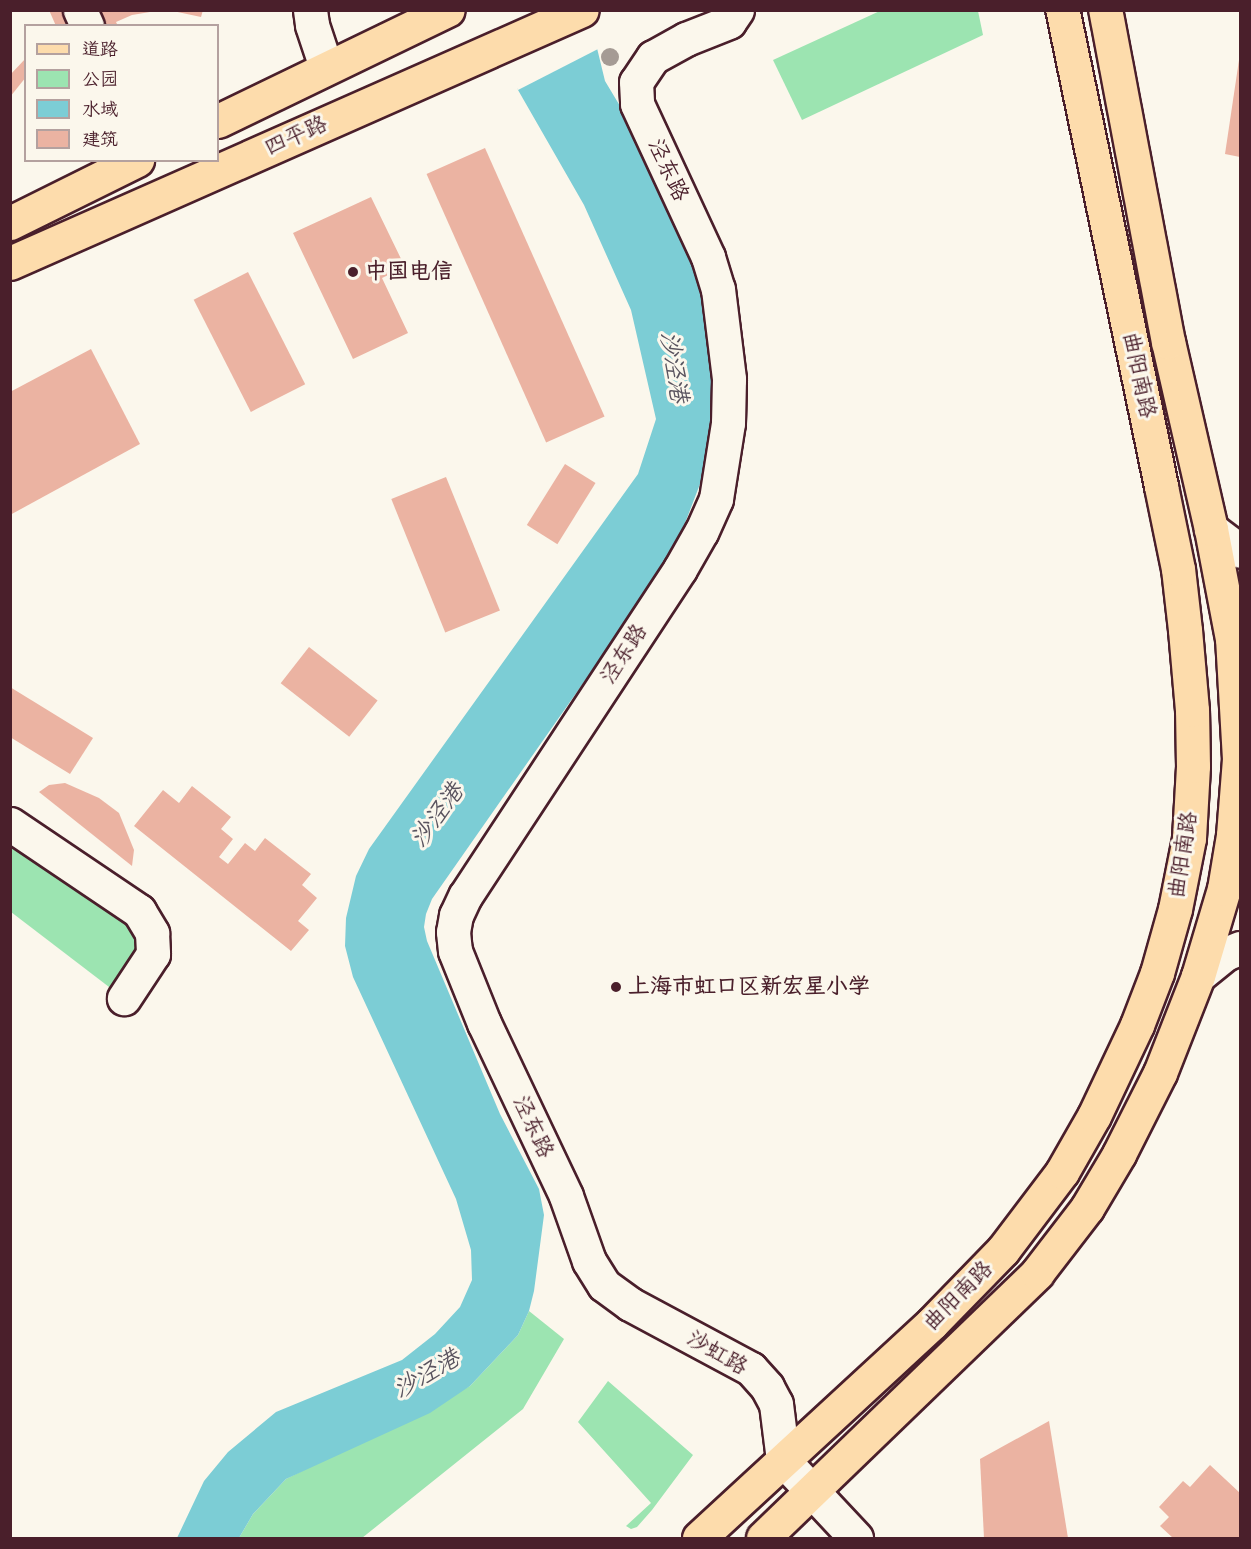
<!DOCTYPE html>
<meta charset="utf-8">
<style>
body{margin:0}
#map{position:relative;width:1251px;height:1549px;overflow:hidden;background:#fbf7ec;font-family:"Architects Daughter","LXGW WenKai TC",sans-serif}
div>[style]{position:absolute}
[style*='--x']{left:calc(var(--x)*1px);top:calc(var(--y)*1px);width:calc(var(--w)*1px);rotate:calc(var(--a)*1deg)}
.green>*{inset:0;background:#9ce4b1}
.water>*{inset:0;background:#7ccdd5}
.pier>*{inset:0;background:#fbf7ec}
.building>*{inset:0;background:#ebb3a2;transform-origin:0 0}
.roads{filter:drop-shadow(2px 0 #4a1f2b) drop-shadow(-2px 0 #4a1f2b) drop-shadow(0 2px #4a1f2b) drop-shadow(0 -2px #4a1f2b)}
.minor>*{height:33px;margin:-16.5px;padding:0 16.5px;transform-origin:16.5px;border-radius:16.5px;background:#fbf7ec}
.major>*{height:33px;margin:-16.5px;padding:0 16.5px;transform-origin:16.5px;border-radius:16.5px;background:#fddcac}
.trees>*{width:18px;height:18px;margin:-9px;border-radius:50%;background:#a59b94}
.dots>*{width:16px;height:16px;translate:-50% -50%;box-sizing:border-box;border:3px solid #fbf7ec;border-radius:50%}
span{translate:-50% -50%;white-space:nowrap;text-align:center;line-height:1.15;-webkit-text-stroke:6px #fbf7ec;paint-order:stroke}
.street-label{font-size:22px;color:#4a1f2b}
.poi-label{font-size:22px;color:#4a1f2b;font-weight:700}
.left{translate:0 -50%;text-align:left}
.water-label{font-size:24px;color:#59535e;font-style:italic}
.frame{position:absolute;inset:0;border:12px solid #4a1f2b;pointer-events:none}
.legend{position:absolute;left:24px;top:24px;width:195px;height:138px;box-sizing:border-box;background:#fbf7ec;border:2px solid #b4a19f;margin:0;padding:8px 10px;list-style:none;font-size:18px;color:#4a1f2b}
.legend li{display:flex;align-items:center;gap:12px;height:30px}
.legend b{width:30px;border:2px solid #b4a19f}
</style>
<div id="map">
<div class="green">
<i style="clip-path:polygon(882px 10px,978px 11px,983px 35px,802px 120px,773px 60px)"></i>
<i style="clip-path:polygon(10px 836px,136px 923px,140px 943px,113px 990px,11px 912px)"></i>
<i style="clip-path:polygon(529px 1311px,564px 1339px,523px 1409px,362px 1538px,239px 1538px,253px 1514px,286px 1479px,470px 1386px,518px 1335px)"></i>
<i style="clip-path:polygon(608px 1381px,693px 1455px,652px 1510px,637px 1527px,631px 1529px,626px 1526px,651px 1503px,578px 1422px)"></i>
</div>
<div class="water">
<i style="clip-path:polygon(496px 11px,588px 11px,605px 81px,629px 121px,676px 215px,699px 283px,714px 341px,715px 398px,710px 437px,700px 484px,682px 531px,656px 579px,432px 899px,426px 914px,424px 927px,427px 941px,500px 1114px,539px 1189px,544px 1215px,534px 1291px,529px 1311px,518px 1335px,470px 1386px,430px 1413px,286px 1479px,253px 1514px,239px 1538px,177px 1538px,204px 1481px,228px 1452px,276px 1412px,402px 1360px,435px 1334px,460px 1307px,472px 1280px,471px 1250px,456px 1199px,353px 977px,345px 946px,346px 918px,356px 876px,369px 849px,638px 474px,656px 419px,631px 310px,584px 205px,518px 90px)"></i>
</div>
<div class="pier">
<i style="clip-path:polygon(493px 10px,591px 10px,600px 48px,518px 90px,510px 74px)"></i>
</div>
<div class="building">
<i style="clip-path:polygon(49px 10px,150px 10px,150px 12px,132px 15px,116px 22px,118px 26px,56px 26px)"></i>
<i style="clip-path:polygon(168px 10px,203px 10px,201px 17px)"></i>
<i style="clip-path:polygon(26px 58px,26px 77px,10px 97px,10px 75px)"></i>
<i style="clip-path:polygon(1239px 60px,1240px 61px,1240px 157px,1225px 154px)"></i>
<i style="left:485px;top:148px;width:294px;height:64px;rotate:66deg"></i>
<i style="clip-path:polygon(371px 197px,405px 267px,382px 278px,408px 333px,353px 359px,293px 233px)"></i>
<i style="left:248px;top:272px;width:126px;height:61px;rotate:63deg"></i>
<i style="clip-path:polygon(91px 349px,140px 444px,10px 515px,10px 392px)"></i>
<i style="left:565px;top:464px;width:36px;height:72px;rotate:32deg"></i>
<i style="left:446px;top:477px;width:144px;height:59px;rotate:68deg"></i>
<i style="left:309px;top:647px;width:87px;height:46px;rotate:38deg"></i>
<i style="clip-path:polygon(10px 687px,93px 738px,70px 774px,10px 737px)"></i>
<i style="clip-path:polygon(65px 783px,99px 798px,119px 813px,134px 850px,132px 866px,39px 792px,49px 785px)"></i>
<i style="clip-path:polygon(192px 786px,231px 817px,221px 829px,233px 839px,219px 857px,228px 864px,245px 843px,255px 851px,265px 838px,311px 874px,302px 885px,317px 898px,298px 921px,309px 930px,291px 951px,134px 826px,163px 790px,179px 803px)"></i>
<i style="clip-path:polygon(1049px 1421px,1068px 1538px,984px 1538px,980px 1459px)"></i>
<i style="clip-path:polygon(1210px 1465px,1240px 1493px,1240px 1538px,1173px 1538px,1160px 1526px,1169px 1517px,1159px 1507px,1183px 1481px,1190px 1487px)"></i>
</div>
<div class="roads">
<div class="minor">
<i style="--x:80;--y:10;--w:17;--a:66"></i>
<i style="--x:310;--y:10;--w:15;--a:82"></i>
<i style="--x:312;--y:25;--w:44;--a:71.6"></i>
<i style="--x:737;--y:10;--w:14;--a:124"></i>
<i style="--x:729;--y:22;--w:46;--a:158.4"></i>
<i style="--x:686;--y:39;--w:38;--a:151"></i>
<i style="--x:653;--y:57;--w:30;--a:124"></i>
<i style="--x:636;--y:82;--w:22;--a:87"></i>
<i style="--x:637;--y:104;--w:169;--a:65.1"></i>
<i style="--x:708;--y:257;--w:34;--a:73"></i>
<i style="--x:718;--y:289;--w:91;--a:83"></i>
<i style="--x:729;--y:379;--w:44;--a:91.3"></i>
<i style="--x:728;--y:423;--w:77;--a:99"></i>
<i style="--x:716;--y:499;--w:36;--a:114"></i>
<i style="--x:701;--y:532;--w:43;--a:119.6"></i>
<i style="--x:680;--y:569;--w:391;--a:123.3"></i>
<i style="--x:465;--y:896;--w:21;--a:115"></i>
<i style="--x:456;--y:915;--w:17;--a:100"></i>
<i style="--x:453;--y:932;--w:19;--a:84"></i>
<i style="--x:455;--y:951;--w:78;--a:68.1"></i>
<i style="--x:484;--y:1023;--w:191;--a:64.6"></i>
<i style="--x:566;--y:1196;--w:69;--a:70.5"></i>
<i style="--x:589;--y:1261;--w:28;--a:58"></i>
<i style="--x:604;--y:1285;--w:32;--a:36"></i>
<i style="--x:630;--y:1304;--w:137;--a:28.2"></i>
<i style="--x:751;--y:1369;--w:24;--a:48"></i>
<i style="--x:767;--y:1387;--w:19;--a:62"></i>
<i style="--x:776;--y:1404;--w:56;--a:82.9"></i>
<i style="--x:783;--y:1460;--w:107;--a:46.9"></i>
<i style="--x:1211;--y:529;--w:36;--a:37"></i>
<i style="--x:10;--y:824;--w:156;--a:34"></i>
<i style="--x:139;--y:911;--w:26;--a:59"></i>
<i style="--x:152;--y:933;--w:21;--a:87"></i>
<i style="--x:153;--y:954;--w:53;--a:123.4"></i>
<i style="--x:1198;--y:976;--w:35;--a:-39"></i>
<i style="--x:1225;--y:954;--w:16;--a:-22"></i>
</div>
<div class="major">
<i style="--x:218;--y:121;--w:255;--a:-25.8"></i>
<i style="--x:10;--y:223;--w:142;--a:-26.4"></i>
<i style="--x:10;--y:263;--w:625;--a:-23.86"></i>
<i style="--x:699;--y:1538;--w:317;--a:-42.7"></i>
<i style="--x:932;--y:1323;--w:102;--a:-45.8"></i>
<i style="--x:1003;--y:1250;--w:98;--a:-52.9"></i>
<i style="--x:1062;--y:1172;--w:64;--a:-60.3"></i>
<i style="--x:1094;--y:1116;--w:101;--a:-64.7"></i>
<i style="--x:1137;--y:1025;--w:56;--a:-69"></i>
<i style="--x:1157;--y:973;--w:66;--a:-74.3"></i>
<i style="--x:1175;--y:909;--w:72;--a:-78.8"></i>
<i style="--x:1189;--y:838;--w:72;--a:-86.8"></i>
<i style="--x:1193;--y:766;--w:56;--a:-91"></i>
<i style="--x:1192;--y:710;--w:80;--a:-95"></i>
<i style="--x:1185;--y:630;--w:61;--a:-96.5"></i>
<i style="--x:1178;--y:569;--w:85;--a:-101.6"></i>
<i style="--x:1161;--y:486;--w:486;--a:-101.7"></i>
<i style="--x:763;--y:1538;--w:381;--a:-44"></i>
<i style="--x:1037;--y:1273;--w:82;--a:-52.4"></i>
<i style="--x:1087;--y:1208;--w:63;--a:-59.3"></i>
<i style="--x:1119;--y:1154;--w:91;--a:-63.2"></i>
<i style="--x:1160;--y:1073;--w:104;--a:-68.6"></i>
<i style="--x:1198;--y:976;--w:91;--a:-73.4"></i>
<i style="--x:1224;--y:889;--w:55;--a:-80.5"></i>
<i style="--x:1233;--y:835;--w:76;--a:-85.5"></i>
<i style="--x:1239;--y:759;--w:120;--a:-93.3"></i>
<i style="--x:1232;--y:639;--w:112;--a:-100.8"></i>
<i style="--x:1211;--y:529;--w:192;--a:-102.9"></i>
<i style="--x:1168;--y:342;--w:338;--a:-100.7"></i>
</div>
</div>
<div class="trees">
<i style="left:610px;top:57px"></i>
</div>
<div class="dots">
<i style="left:353px;top:272px;background:#4a1f2b"></i>
<i style="left:616px;top:987px;background:#4a1f2b"></i>
</div>
<div class="street-label">
<span style="left:296px;top:136px;rotate:-24deg">四平路</span>
<span style="left:668px;top:170px;rotate:65deg">泾东路</span>
<span style="left:1139px;top:375px;rotate:78deg">曲阳南路</span>
<span style="left:624px;top:654px;rotate:-57deg">泾东路</span>
<span style="left:1183px;top:855px;rotate:-81deg">曲阳南路</span>
<span style="left:533px;top:1127px;rotate:65deg">泾东路</span>
<span style="left:958px;top:1296px;rotate:-45deg">曲阳南路</span>
<span style="left:717px;top:1353px;rotate:30deg">沙虹路</span>
</div>
<div class="poi-label">
<span class="left" style="left:365px;top:272px">中国电信</span>
<span class="left" style="left:628px;top:987px">上海市虹口区新宏星小学</span>
</div>
<div class="water-label">
<span style="left:673px;top:367px;rotate:81deg">沙泾港</span>
<span style="left:438px;top:816px;rotate:-54deg">沙泾港</span>
<span style="left:427px;top:1375px;rotate:-30deg">沙泾港</span>
</div>
<div class="frame"></div>
<ul class="legend">
<li><b style="height:8px;background:#fddcac"></b>道路</li>
<li><b style="height:16px;background:#9ce4b1"></b>公园</li>
<li><b style="height:16px;background:#7ccdd5"></b>水域</li>
<li><b style="height:16px;background:#ebb3a2"></b>建筑</li>
</ul>
</div>
